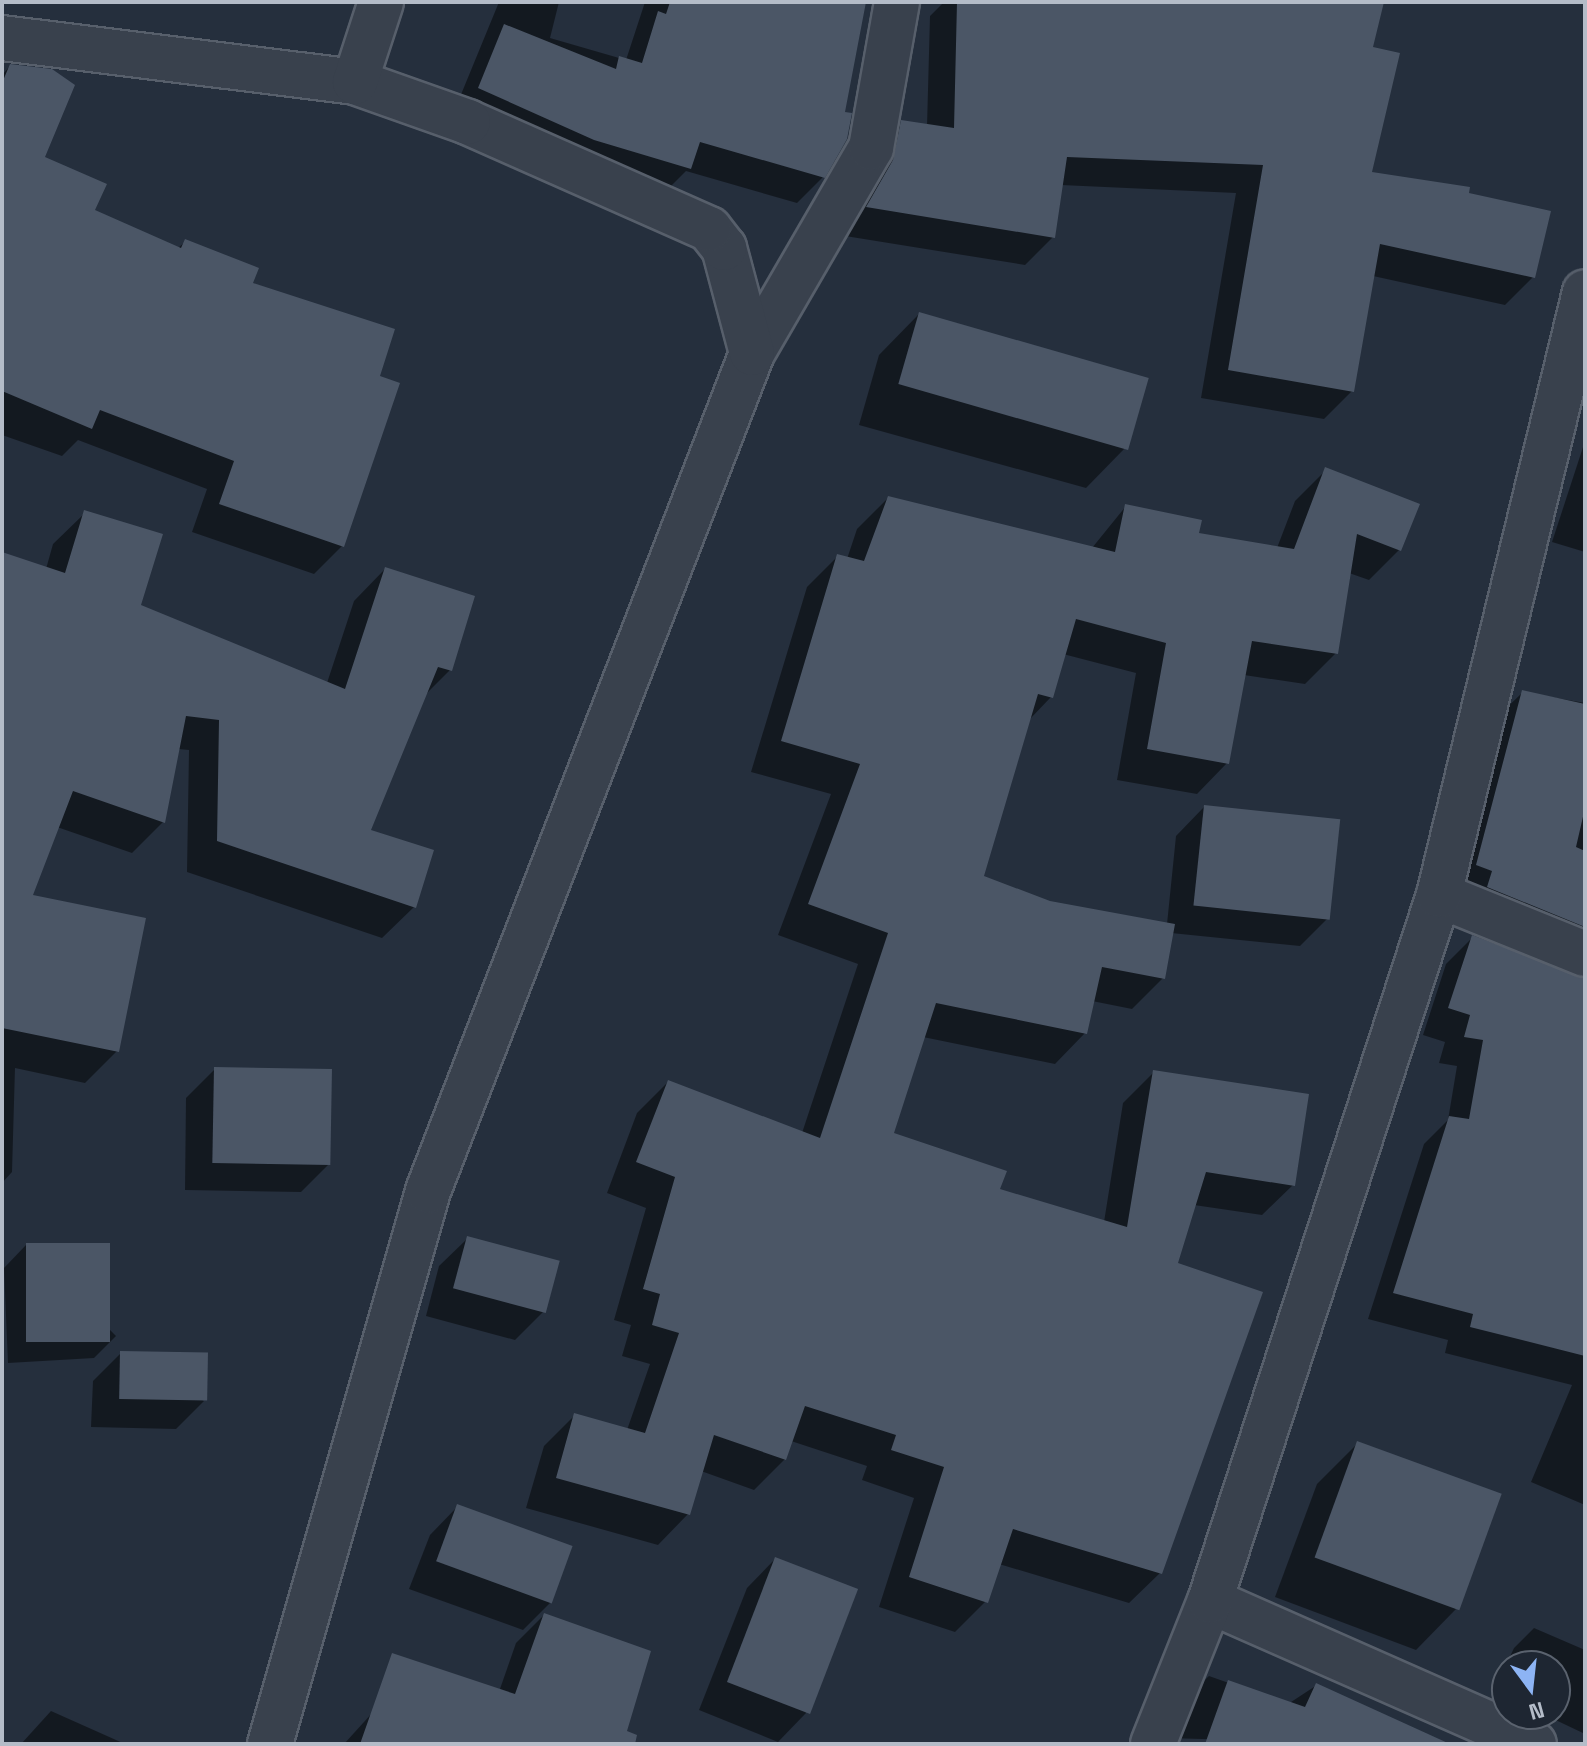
<!DOCTYPE html>
<style>
body{margin:0}
#map{position:relative;width:1587px;height:1746px;overflow:hidden;background:#252f3d;font-family:"Space Grotesk",sans-serif}
div>[style]{position:absolute}
[style*='--x']{left:calc(var(--x)*1px);top:calc(var(--y)*1px);width:calc(var(--w)*1px);rotate:calc(var(--a)*1deg)}
.shadow>*{inset:0;background:#0007}
.building>*{inset:0;background:#4b5666;transform-origin:0 0}
.roads{filter:drop-shadow(2px 0 #575f6b) drop-shadow(-2px 0 #575f6b) drop-shadow(0 2px #575f6b) drop-shadow(0 -2px #575f6b)}
.minor>*{height:44px;margin:-22px;padding:0 22px;transform-origin:22px;border-radius:22px;background:#39414d}
span{translate:-50% -50%;white-space:nowrap;text-align:center;line-height:1.15;-webkit-text-stroke:6px #1e2632;paint-order:stroke}
.frame{position:absolute;inset:0;border:4px solid #b4bcc8;pointer-events:none}
.north{position:absolute;left:1491px;top:1650px;width:80px;height:80px;box-sizing:border-box;background:#1e2632;border:2px solid #5a626e;border-radius:50%;rotate:165deg;font-size:22px;font-weight:700;line-height:32px;text-align:center;color:#b4bcc8}
.north::after{content:'';display:block;margin:auto;width:28px;height:36px;background:#8db4f4;clip-path:polygon(50% 0,100% 100%,50% 72%,0 100%)}
</style>
<div id="map">
<div class="shadow">
<i style="clip-path:polygon(499px 2px,559px 2px,550px 38px,626px 60px,645px 2px,864px 2px,823px 177px,797px 203px,686px 171px,663px 194px,453px 114px)"></i>
<i style="clip-path:polygon(944px 2px,1381px 2px,1370px 48px,1370px 174px,1467px 194px,1533px 277px,1505px 305px,1373px 276px,1352px 391px,1324px 419px,1201px 398px,1236px 193px,1061px 185px,1053px 237px,1025px 265px,839px 235px,874px 151px,902px 123px,927px 126px,930px 16px)"></i>
<i style="clip-path:polygon(10px 66px,42px 158px,92px 211px,177px 249px,186px 241px,377px 377px,342px 546px,314px 574px,192px 532px,207px 489px,78px 440px,62px 456px,2px 435px,2px 75px)"></i>
<i style="clip-path:polygon(919px 314px,1126px 447px,1086px 488px,859px 425px,879px 355px)"></i>
<i style="clip-path:polygon(1585px 441px,1585px 552px,1552px 542px)"></i>
<i style="clip-path:polygon(1326px 470px,1399px 550px,1369px 580px,1349px 573px,1336px 653px,1305px 684px,1244px 675px,1227px 763px,1197px 794px,1117px 780px,1136px 673px,1063px 654px,1051px 697px,1029px 720px,981px 877px,1050px 903px,1167px 924px,1176px 836px,1204px 807px,1328px 918px,1300px 946px,1171px 933px,1163px 978px,1132px 1009px,1092px 1001px,1085px 1033px,1055px 1064px,923px 1037px,892px 1134px,998px 1191px,1104px 1222px,1123px 1103px,1154px 1072px,1293px 1185px,1262px 1215px,1194px 1205px,1176px 1264px,1160px 1573px,1129px 1603px,999px 1564px,986px 1601px,955px 1632px,879px 1607px,914px 1498px,862px 1480px,867px 1466px,791px 1441px,785px 1459px,754px 1490px,701px 1471px,688px 1514px,658px 1545px,526px 1508px,544px 1446px,575px 1415px,627px 1430px,650px 1364px,622px 1356px,631px 1325px,614px 1320px,646px 1208px,607px 1193px,637px 1113px,668px 1082px,802px 1133px,858px 964px,778px 935px,831px 794px,751px 772px,807px 587px,837px 557px,847px 559px,857px 529px,888px 498px,1092px 548px,1126px 506px,1196px 534px,1277px 548px,1295px 501px)"></i>
<i style="clip-path:polygon(85px 513px,139px 606px,327px 683px,354px 601px,385px 569px,450px 670px,424px 696px,368px 831px,414px 907px,382px 938px,187px 872px,189px 750px,178px 749px,163px 822px,132px 853px,57px 827px,31px 897px,117px 1051px,85px 1083px,15px 1068px,12px 1172px,2px 1183px,2px 554px,46px 569px,53px 544px)"></i>
<i style="clip-path:polygon(1523px 692px,1585px 703px,1585px 1505px,1531px 1482px,1572px 1385px,1445px 1353px,1448px 1340px,1368px 1319px,1424px 1144px,1448px 1120px,1457px 1066px,1439px 1063px,1445px 1042px,1423px 1035px,1446px 964px,1472px 938px,1581px 979px,1579px 966px,1451px 892px,1496px 718px)"></i>
<i style="clip-path:polygon(215px 1069px,329px 1164px,301px 1192px,185px 1190px,186px 1098px)"></i>
<i style="clip-path:polygon(468px 1238px,543px 1312px,515px 1340px,426px 1316px,439px 1266px)"></i>
<i style="clip-path:polygon(26px 1245px,116px 1336px,94px 1358px,8px 1363px,4px 1268px)"></i>
<i style="clip-path:polygon(121px 1353px,204px 1401px,176px 1429px,91px 1427px,93px 1381px)"></i>
<i style="clip-path:polygon(1358px 1443px,1456px 1609px,1416px 1650px,1275px 1597px,1317px 1484px)"></i>
<i style="clip-path:polygon(458px 1506px,551px 1602px,523px 1630px,409px 1589px,430px 1535px)"></i>
<i style="clip-path:polygon(775px 1559px,806px 1713px,778px 1742px,699px 1710px,747px 1588px)"></i>
<i style="clip-path:polygon(544px 1615px,619px 1744px,527px 1744px,486px 1729px,516px 1643px)"></i>
<i style="clip-path:polygon(1534px 1628px,1585px 1650px,1585px 1734px,1543px 1714px,1555px 1714px,1555px 1666px,1507px 1666px,1507px 1697px,1494px 1691px,1514px 1648px)"></i>
<i style="clip-path:polygon(1209px 1676px,1288px 1704px,1317px 1685px,1380px 1744px,1167px 1738px,1180px 1704px)"></i>
<i style="clip-path:polygon(51px 1711px,125px 1744px,21px 1744px)"></i>
<i style="clip-path:polygon(373px 1712px,437px 1744px,344px 1744px)"></i>
</div>
<div class="building">
<i style="clip-path:polygon(670px 2px,866px 2px,845px 112px,852px 113px,847px 139px,825px 178px,700px 142px,691px 169px,594px 140px,478px 88px,504px 24px,616px 69px,619px 56px,642px 63px,658px 11px,666px 14px)"></i>
<i style="clip-path:polygon(957px 2px,1384px 2px,1373px 47px,1400px 53px,1372px 172px,1470px 187px,1469px 193px,1551px 211px,1535px 278px,1380px 244px,1354px 392px,1228px 370px,1263px 165px,1067px 157px,1055px 238px,866px 207px,893px 160px,901px 120px,954px 128px)"></i>
<i style="clip-path:polygon(10px 64px,52px 69px,75px 85px,45px 157px,107px 184px,95px 210px,181px 248px,185px 239px,259px 268px,253px 283px,395px 329px,380px 376px,400px 383px,344px 547px,219px 504px,234px 461px,100px 410px,92px 429px,2px 391px,2px 83px)"></i>
<i style="left:919px;top:312px;width:239px;height:75px;rotate:16deg"></i>
<i style="clip-path:polygon(1325px 467px,1420px 504px,1401px 551px,1357px 534px,1338px 654px,1252px 641px,1229px 764px,1147px 749px,1166px 643px,1076px 619px,1053px 698px,1038px 694px,984px 876px,1050px 901px,1175px 924px,1165px 979px,1102px 967px,1087px 1034px,936px 1003px,894px 1133px,1007px 1171px,1000px 1189px,1127px 1227px,1153px 1070px,1309px 1094px,1295px 1186px,1206px 1172px,1178px 1263px,1263px 1292px,1162px 1574px,1013px 1529px,988px 1603px,909px 1577px,944px 1467px,891px 1450px,896px 1435px,805px 1406px,786px 1460px,714px 1435px,690px 1515px,556px 1478px,574px 1413px,645px 1433px,679px 1333px,652px 1325px,660px 1294px,643px 1289px,675px 1177px,636px 1162px,668px 1080px,820px 1138px,888px 933px,808px 904px,860px 764px,781px 741px,837px 554px,864px 561px,888px 496px,1115px 552px,1125px 504px,1202px 520px,1199px 533px,1294px 549px)"></i>
<i style="clip-path:polygon(84px 510px,163px 534px,141px 605px,345px 689px,385px 567px,475px 596px,452px 671px,438px 667px,371px 830px,434px 850px,416px 908px,217px 841px,219px 720px,186px 716px,165px 823px,73px 791px,33px 895px,146px 918px,119px 1052px,2px 1028px,2px 552px,65px 573px)"></i>
<i style="clip-path:polygon(1522px 690px,1585px 704px,1585px 808px,1576px 847px,1585px 851px,1585px 927px,1487px 887px,1492px 871px,1476px 865px)"></i>
<i style="left:1204px;top:805px;width:137px;height:101px;rotate:6deg"></i>
<i style="clip-path:polygon(1472px 935px,1585px 978px,1585px 1356px,1470px 1327px,1473px 1314px,1393px 1293px,1449px 1116px,1469px 1119px,1483px 1040px,1464px 1037px,1470px 1015px,1448px 1008px)"></i>
<i style="left:214px;top:1067px;width:118px;height:96px;rotate:1deg"></i>
<i style="left:467px;top:1236px;width:96px;height:54px;rotate:15deg"></i>
<i style="left:26px;top:1243px;width:84px;height:99px"></i>
<i style="left:120px;top:1351px;width:88px;height:48px;rotate:1deg"></i>
<i style="left:1357px;top:1441px;width:154px;height:124px;rotate:20deg"></i>
<i style="left:457px;top:1504px;width:123px;height:61px;rotate:20deg"></i>
<i style="left:775px;top:1557px;width:89px;height:134px;rotate:21deg"></i>
<i style="clip-path:polygon(544px 1613px,651px 1651px,627px 1731px,637px 1735px,635px 1744px,360px 1744px,392px 1653px,515px 1694px)"></i>
<i style="clip-path:polygon(1228px 1680px,1305px 1707px,1316px 1683px,1450px 1744px,1205px 1744px)"></i>
</div>
<div class="roads">
<div class="minor">
<i style="--x:2;--y:38;--w:356;--a:7.1"></i>
<i style="--x:752;--y:353;--w:237;--a:-59.9"></i>
<i style="--x:871;--y:148;--w:148;--a:-79.9"></i>
<i style="--x:1439;--y:895;--w:157;--a:22"></i>
<i style="--x:1210;--y:1601;--w:354;--a:23.8"></i>
<i style="--x:270;--y:1744;--w:575;--a:-74.05"></i>
<i style="--x:428;--y:1191;--w:898;--a:-68.86"></i>
<i style="--x:752;--y:353;--w:109;--a:-104.9"></i>
<i style="--x:724;--y:248;--w:24;--a:-128"></i>
<i style="--x:709;--y:229;--w:264;--a:-156.1"></i>
<i style="--x:468;--y:122;--w:120;--a:-160.5"></i>
<i style="--x:355;--y:82;--w:84;--a:-72"></i>
<i style="--x:1153;--y:1744;--w:154;--a:-68.3"></i>
<i style="--x:1210;--y:1601;--w:742;--a:-72.03"></i>
<i style="--x:1439;--y:895;--w:620;--a:-76.39"></i>
</div>
</div>
<div class="frame"></div>
<div class="north">N</div>
</div>
